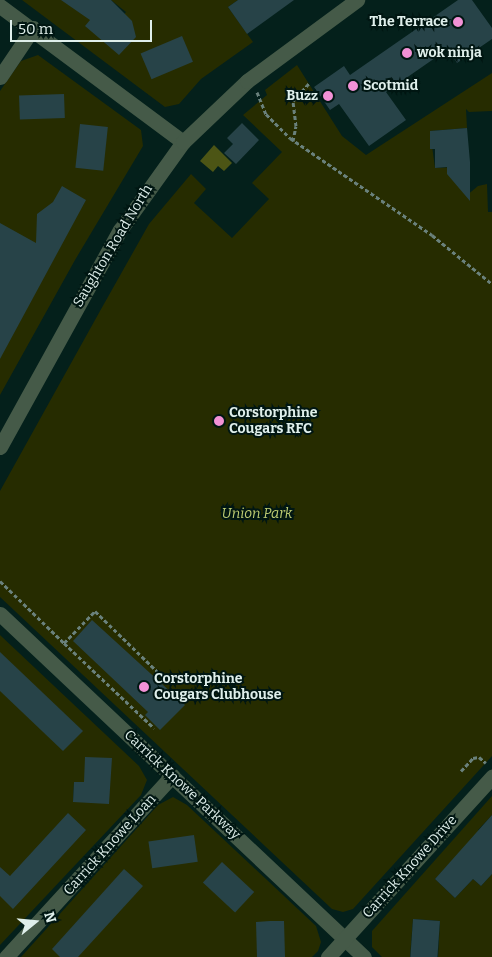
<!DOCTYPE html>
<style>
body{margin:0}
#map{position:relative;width:492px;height:957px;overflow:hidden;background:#04201b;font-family:Bitter,serif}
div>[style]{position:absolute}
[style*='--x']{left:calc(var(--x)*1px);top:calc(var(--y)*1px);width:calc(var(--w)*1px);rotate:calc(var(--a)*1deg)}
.green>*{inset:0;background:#262c00}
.forest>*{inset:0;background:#4c5515}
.building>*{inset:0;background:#274348;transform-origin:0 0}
.path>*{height:3px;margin-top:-1.5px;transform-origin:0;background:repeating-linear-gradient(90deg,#6a817c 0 4px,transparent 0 6.5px)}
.minor>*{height:15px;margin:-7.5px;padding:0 7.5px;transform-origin:7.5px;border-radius:7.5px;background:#455a48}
.dots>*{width:14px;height:14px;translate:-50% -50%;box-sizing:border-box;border:2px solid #001612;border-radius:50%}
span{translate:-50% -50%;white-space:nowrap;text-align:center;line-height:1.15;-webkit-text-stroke:4px #001612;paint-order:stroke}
.poi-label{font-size:14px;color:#dfefeb;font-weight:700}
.right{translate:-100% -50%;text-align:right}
.left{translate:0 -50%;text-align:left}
.street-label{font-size:14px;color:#dfefeb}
.park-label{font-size:14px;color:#bdcc72;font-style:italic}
.north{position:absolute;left:10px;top:897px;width:50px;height:50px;-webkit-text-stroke:4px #001612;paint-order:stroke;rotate:73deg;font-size:14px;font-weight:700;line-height:20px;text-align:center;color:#dfefeb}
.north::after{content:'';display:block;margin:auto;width:18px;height:22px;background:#dfefeb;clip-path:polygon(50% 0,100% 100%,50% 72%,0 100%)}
.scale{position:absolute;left:10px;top:20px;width:142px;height:22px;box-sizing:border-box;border:2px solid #dfefeb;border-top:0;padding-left:6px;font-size:15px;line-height:18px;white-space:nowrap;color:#dfefeb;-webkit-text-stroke:4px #001612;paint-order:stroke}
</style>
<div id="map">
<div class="green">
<i style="clip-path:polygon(22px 0,107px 0,118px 22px,126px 12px,111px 0,238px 0,228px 7px,253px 42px,201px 79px,179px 104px,165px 107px)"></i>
<i style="clip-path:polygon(38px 55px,141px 130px,143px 146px,75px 260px,0 395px,0 91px,21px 61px)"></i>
<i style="clip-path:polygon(297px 65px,342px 136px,366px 155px,492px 73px,492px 111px,469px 112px,466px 109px,467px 128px,430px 131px,435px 168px,457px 167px,466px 196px,478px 186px,487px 184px,488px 212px,492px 212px,492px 756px,353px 909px,343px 912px,332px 909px,0 597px,0 491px,100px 311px,149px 224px,191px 174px,206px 189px,194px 203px,232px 238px,269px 199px,252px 183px,282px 152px,243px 115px,267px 95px,265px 90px)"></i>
<i style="clip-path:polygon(evenodd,0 635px,139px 766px,147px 780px,141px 795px,0 945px,0 635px,74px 782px,84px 783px,83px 802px,73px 802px,74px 782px)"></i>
<i style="clip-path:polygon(492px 796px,492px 815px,478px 830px,492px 843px,465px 847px,435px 879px,455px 898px,473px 879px,481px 886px,492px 874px,492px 957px,438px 957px,440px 921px,413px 919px,410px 957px,382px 957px,372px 947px,372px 931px)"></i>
<i style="clip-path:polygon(173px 797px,187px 805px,316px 926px,321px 942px,318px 951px,312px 957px,21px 957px,158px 805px)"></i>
</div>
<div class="forest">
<i style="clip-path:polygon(214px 145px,232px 163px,224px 171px,218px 166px,213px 172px,200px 161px)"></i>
</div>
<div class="building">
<i style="clip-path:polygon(61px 0,111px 0,132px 21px,136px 37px,119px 55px,85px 26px,90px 20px)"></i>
<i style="clip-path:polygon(238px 0,294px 0,247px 34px,228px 7px)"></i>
<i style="clip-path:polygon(458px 0,472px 0,492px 28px,492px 39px,457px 63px,448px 49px,386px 92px,406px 120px,369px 146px,339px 104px,330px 110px,314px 87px,344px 66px,350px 75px)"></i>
<i style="left:182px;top:36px;width:28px;height:45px;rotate:67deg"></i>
<i style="left:64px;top:94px;width:24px;height:45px;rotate:88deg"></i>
<i style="clip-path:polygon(242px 123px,259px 140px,236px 164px,224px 153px,233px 144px,227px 138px)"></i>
<i style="left:80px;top:124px;width:28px;height:44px;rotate:6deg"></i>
<i style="clip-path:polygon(467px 128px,470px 162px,470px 201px,447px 174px,447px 167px,435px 168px,435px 149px,430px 149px,430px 131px)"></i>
<i style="clip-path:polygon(62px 186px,86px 200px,0 359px,0 223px,36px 243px,37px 214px,53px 202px)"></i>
<i style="clip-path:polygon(92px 620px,185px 705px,160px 730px,145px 715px,148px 712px,73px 641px)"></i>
<i style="clip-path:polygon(0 652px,83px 731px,63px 751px,0 691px)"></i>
<i style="clip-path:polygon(85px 757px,112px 758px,109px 804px,73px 802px,74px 782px,84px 782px)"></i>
<i style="clip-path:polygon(68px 813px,86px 830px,13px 909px,0 896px,0 867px,10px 876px)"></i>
<i style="clip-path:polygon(492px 815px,492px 874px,481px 886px,473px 879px,455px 898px,435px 879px)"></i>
<i style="left:194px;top:835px;width:27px;height:46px;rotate:82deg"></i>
<i style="left:222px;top:862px;width:44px;height:28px;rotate:43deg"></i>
<i style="clip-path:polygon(124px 869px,143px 886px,78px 957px,60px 957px,52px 949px)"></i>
<i style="left:413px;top:919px;width:27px;height:38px;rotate:4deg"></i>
<i style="clip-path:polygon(270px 921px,284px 921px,285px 957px,257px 957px,256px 922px)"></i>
</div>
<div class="path">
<i style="--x:257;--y:92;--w:24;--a:68"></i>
<i style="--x:266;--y:114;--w:34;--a:45"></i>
<i style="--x:290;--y:138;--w:172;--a:34.3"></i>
<i style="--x:432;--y:235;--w:77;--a:39.2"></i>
<i style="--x:293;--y:141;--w:15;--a:-79"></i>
<i style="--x:296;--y:126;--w:25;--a:-97"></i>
<i style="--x:293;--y:101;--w:24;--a:-48"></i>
<i style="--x:0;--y:581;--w:89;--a:44.1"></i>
<i style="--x:64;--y:643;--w:45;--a:-45.9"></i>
<i style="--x:95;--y:611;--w:96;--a:44.2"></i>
<i style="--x:64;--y:643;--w:124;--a:43.4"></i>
<i style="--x:461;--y:771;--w:18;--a:-47"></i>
<i style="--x:473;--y:758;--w:6;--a:-9"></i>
<i style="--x:479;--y:757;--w:9;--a:41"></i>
</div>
<div class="minor">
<i style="--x:0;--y:6;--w:228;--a:36.6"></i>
<i style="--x:0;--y:77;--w:59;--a:-56"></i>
<i style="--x:0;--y:447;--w:248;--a:-61.1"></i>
<i style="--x:120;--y:230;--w:108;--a:-54.4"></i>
<i style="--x:183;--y:142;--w:88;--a:-43.6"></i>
<i style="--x:247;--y:81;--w:137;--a:-36.4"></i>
<i style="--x:0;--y:614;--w:500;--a:43.3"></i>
<i style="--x:6;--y:957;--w:246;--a:-47.5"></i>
<i style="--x:328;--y:957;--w:244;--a:-47.7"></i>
</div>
<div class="dots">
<i style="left:458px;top:22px;background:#f291d6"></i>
<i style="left:407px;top:53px;background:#f291d6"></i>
<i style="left:353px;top:86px;background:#f291d6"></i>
<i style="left:328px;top:96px;background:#f291d6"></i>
<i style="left:219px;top:421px;background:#f291d6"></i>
<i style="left:144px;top:687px;background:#f291d6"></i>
</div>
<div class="poi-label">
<span class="right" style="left:448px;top:22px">The Terrace</span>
<span class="left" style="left:417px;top:53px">wok ninja</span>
<span class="left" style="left:363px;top:86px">Scotmid</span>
<span class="right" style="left:318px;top:96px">Buzz</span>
<span class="left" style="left:229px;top:421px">Corstorphine<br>Cougars RFC</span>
<span class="left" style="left:154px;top:687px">Corstorphine<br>Cougars Clubhouse</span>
</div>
<div class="street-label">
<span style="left:113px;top:246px;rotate:-59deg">Saughton Road North</span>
<span style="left:182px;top:785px;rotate:43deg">Carrick Knowe Parkway</span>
<span style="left:110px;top:845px;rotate:-48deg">Carrick Knowe Loan</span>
<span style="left:410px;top:867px;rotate:-48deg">Carrick Knowe Drive</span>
</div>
<div class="park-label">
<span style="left:257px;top:514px">Union Park</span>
</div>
<div class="north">N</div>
<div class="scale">50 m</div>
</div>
